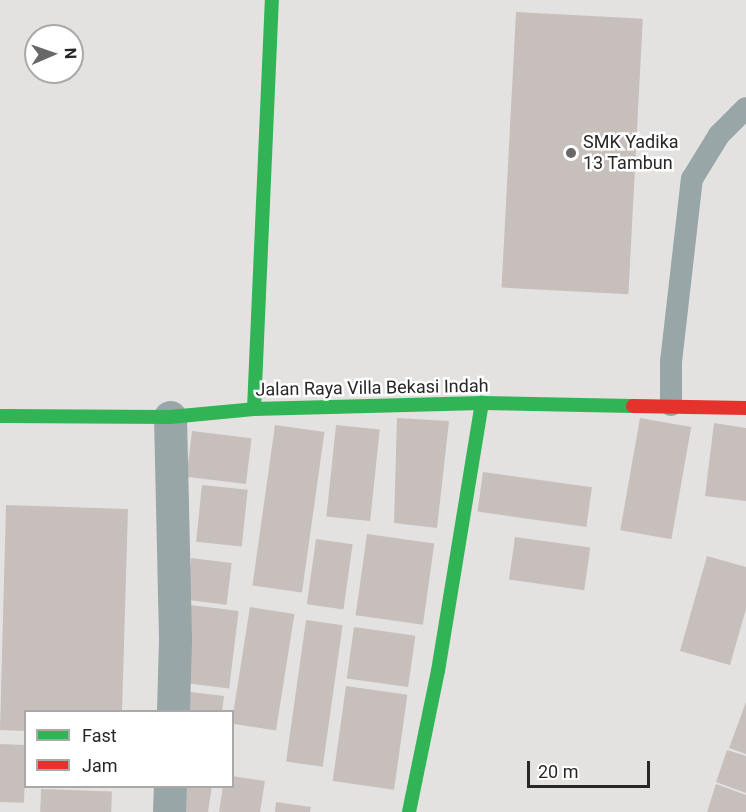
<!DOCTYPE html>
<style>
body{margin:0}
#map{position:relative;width:746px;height:812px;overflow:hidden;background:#e4e2e1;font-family:Roboto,sans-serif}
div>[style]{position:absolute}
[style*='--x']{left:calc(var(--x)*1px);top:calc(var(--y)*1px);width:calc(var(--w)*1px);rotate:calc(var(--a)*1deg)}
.building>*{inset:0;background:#c7bfbb;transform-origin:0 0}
.lane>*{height:22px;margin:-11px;padding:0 11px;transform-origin:11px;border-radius:11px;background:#98a6a8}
.street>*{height:33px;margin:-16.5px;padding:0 16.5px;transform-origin:16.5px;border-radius:16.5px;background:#98a6a8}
.fast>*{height:14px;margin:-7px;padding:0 7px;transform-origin:7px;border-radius:7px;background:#30b455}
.jam>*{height:14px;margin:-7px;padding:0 7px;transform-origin:7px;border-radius:7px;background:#e5322d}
.dots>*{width:16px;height:16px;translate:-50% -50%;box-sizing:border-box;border:3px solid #fff;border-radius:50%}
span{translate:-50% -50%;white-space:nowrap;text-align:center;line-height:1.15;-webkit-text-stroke:5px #fff;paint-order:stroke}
.poi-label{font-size:18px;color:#282726}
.left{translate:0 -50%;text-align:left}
.street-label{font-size:18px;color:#282726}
.legend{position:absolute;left:24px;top:710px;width:210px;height:78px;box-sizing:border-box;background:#fff;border:2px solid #a9a9a8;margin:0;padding:8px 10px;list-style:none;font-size:18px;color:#282726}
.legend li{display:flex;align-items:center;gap:12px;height:30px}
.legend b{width:30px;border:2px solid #a9a9a8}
.north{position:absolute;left:24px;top:24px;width:60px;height:60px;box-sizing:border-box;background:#fff;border:2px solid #a9a9a8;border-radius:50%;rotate:88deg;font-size:16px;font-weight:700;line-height:24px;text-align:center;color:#282726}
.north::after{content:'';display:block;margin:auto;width:21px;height:27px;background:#6a6867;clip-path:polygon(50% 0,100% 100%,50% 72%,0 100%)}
.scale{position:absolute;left:527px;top:761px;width:123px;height:27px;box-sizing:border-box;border:3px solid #282726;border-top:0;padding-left:8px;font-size:18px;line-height:21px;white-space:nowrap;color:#282726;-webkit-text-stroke:4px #fff;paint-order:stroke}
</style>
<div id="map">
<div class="building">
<i style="left:516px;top:12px;width:127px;height:276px;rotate:3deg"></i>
<i style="clip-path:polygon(397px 418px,449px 421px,437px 528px,394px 523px)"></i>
<i style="left:640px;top:418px;width:52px;height:114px;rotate:10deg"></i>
<i style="clip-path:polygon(714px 423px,746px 428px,746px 501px,705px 496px)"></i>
<i style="left:275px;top:425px;width:50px;height:162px;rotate:8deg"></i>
<i style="left:336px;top:425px;width:44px;height:92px;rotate:6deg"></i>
<i style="left:192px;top:431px;width:60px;height:46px;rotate:7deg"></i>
<i style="left:483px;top:472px;width:110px;height:40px;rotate:8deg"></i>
<i style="left:202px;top:485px;width:46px;height:57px;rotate:6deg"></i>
<i style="clip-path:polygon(6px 505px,128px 509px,122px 712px,26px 712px,26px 731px,0 730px)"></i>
<i style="left:367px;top:534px;width:68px;height:82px;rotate:8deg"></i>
<i style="left:515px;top:537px;width:76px;height:43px;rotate:8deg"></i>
<i style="left:316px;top:539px;width:37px;height:66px;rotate:8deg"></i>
<i style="clip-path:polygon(707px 556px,746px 567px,746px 609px,730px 665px,680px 651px)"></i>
<i style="left:191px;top:558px;width:41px;height:42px;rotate:7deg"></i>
<i style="left:190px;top:605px;width:49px;height:78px;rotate:7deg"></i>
<i style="left:250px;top:607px;width:45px;height:118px;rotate:9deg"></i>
<i style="left:306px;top:620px;width:37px;height:143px;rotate:8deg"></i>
<i style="left:354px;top:627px;width:62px;height:52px;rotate:8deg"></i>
<i style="left:346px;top:686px;width:62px;height:96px;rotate:8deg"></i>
<i style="clip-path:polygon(182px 691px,224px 696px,222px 712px,180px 712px)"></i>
<i style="clip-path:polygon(746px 702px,746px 754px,729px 748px)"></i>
<i style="left:0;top:744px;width:26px;height:58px;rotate:2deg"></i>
<i style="clip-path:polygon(727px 750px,746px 756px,746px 793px,716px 782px)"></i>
<i style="clip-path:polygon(232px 776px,265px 781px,260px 812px,219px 812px,223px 786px,232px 786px)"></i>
<i style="clip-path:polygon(716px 784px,746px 795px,746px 812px,707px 812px)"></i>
<i style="clip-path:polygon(182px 786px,212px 786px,208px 812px,177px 812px)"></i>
<i style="left:41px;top:789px;width:71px;height:23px;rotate:2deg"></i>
<i style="clip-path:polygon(276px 802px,311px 807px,310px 812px,275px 812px)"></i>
</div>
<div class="lane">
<i style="--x:671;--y:405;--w:43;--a:-90"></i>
<i style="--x:671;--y:362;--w:184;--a:-83.5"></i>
<i style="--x:692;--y:179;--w:52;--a:-58.5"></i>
<i style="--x:719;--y:135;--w:38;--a:-45"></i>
</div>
<div class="street">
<i style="--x:170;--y:417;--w:222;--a:88.7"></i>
<i style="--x:175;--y:639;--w:73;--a:91.6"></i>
<i style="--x:169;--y:812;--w:26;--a:-88"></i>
</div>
<div class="fast">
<i style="--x:254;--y:409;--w:409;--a:-87.5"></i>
<i style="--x:0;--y:416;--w:170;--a:0.3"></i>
<i style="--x:170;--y:417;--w:84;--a:-5.4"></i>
<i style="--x:254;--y:409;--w:228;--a:-1.5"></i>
<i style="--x:482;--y:403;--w:151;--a:1.1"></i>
<i style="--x:409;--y:812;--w:144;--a:-78.4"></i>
<i style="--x:438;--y:671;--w:272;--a:-80.7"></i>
</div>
<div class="jam">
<i style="--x:633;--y:406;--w:113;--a:1"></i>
</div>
<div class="dots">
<i style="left:571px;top:153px;background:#6a6867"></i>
</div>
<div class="poi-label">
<span class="left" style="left:583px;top:153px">SMK Yadika<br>13 Tambun</span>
</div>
<div class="street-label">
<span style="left:372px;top:388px;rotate:-1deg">Jalan Raya Villa Bekasi Indah</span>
</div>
<ul class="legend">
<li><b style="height:8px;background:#30b455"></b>Fast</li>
<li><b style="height:8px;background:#e5322d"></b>Jam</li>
</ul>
<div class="north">N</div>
<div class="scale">20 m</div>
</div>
